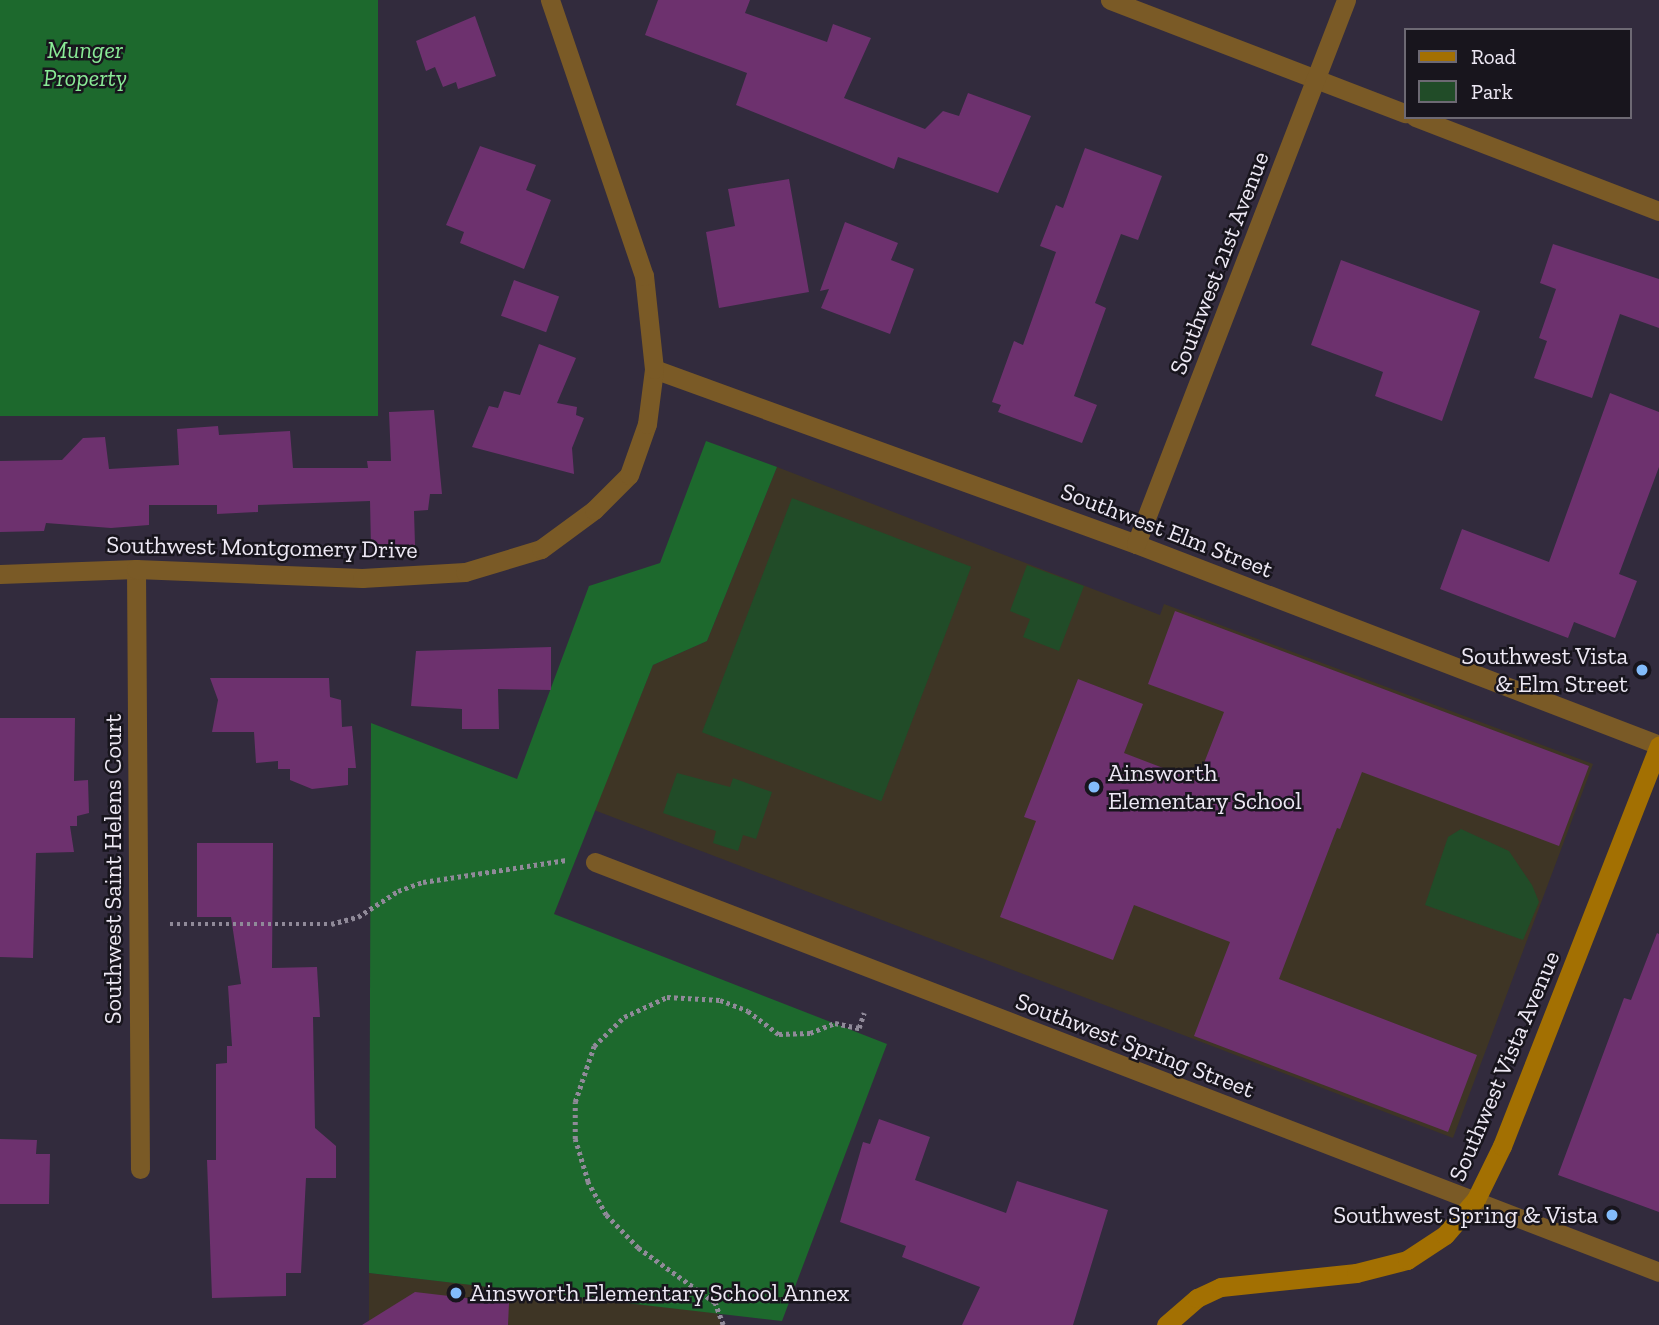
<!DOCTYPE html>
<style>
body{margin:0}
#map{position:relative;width:1659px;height:1325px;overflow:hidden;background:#322b3d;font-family:"Zilla Slab",serif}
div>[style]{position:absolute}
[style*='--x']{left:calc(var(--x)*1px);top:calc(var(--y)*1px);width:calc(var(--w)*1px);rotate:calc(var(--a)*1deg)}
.education>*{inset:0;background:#3e3525}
.green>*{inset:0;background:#214c28;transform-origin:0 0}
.forest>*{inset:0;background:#1d692d;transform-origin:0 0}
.building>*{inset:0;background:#6d316e;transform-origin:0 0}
.path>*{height:4.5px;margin-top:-2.25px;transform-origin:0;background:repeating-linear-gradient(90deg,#908a99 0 3.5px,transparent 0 7px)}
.minor>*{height:19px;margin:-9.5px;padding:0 9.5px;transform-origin:9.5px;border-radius:9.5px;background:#7a5a26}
.secondary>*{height:19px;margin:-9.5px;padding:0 9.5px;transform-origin:9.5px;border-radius:9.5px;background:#a37002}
.dots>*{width:19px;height:19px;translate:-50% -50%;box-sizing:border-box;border:4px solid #18151d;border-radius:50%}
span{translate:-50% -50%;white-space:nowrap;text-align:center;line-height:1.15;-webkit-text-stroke:5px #18151d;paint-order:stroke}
.park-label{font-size:24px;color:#89ea96;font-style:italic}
.street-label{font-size:24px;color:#ede8f4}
.poi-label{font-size:24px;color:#ede8f4}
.right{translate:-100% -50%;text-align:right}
.left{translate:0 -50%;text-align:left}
.legend{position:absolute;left:1404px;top:28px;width:228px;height:91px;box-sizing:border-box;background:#18151d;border:2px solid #6d6973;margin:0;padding:9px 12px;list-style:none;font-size:21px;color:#ede8f4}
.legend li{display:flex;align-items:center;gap:14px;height:35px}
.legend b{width:35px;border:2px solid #6d6973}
</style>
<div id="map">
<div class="education">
<i style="clip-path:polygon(777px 467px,1160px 615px,1164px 604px,1593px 764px,1453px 1138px,594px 810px,653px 665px,707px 641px)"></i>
<i style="clip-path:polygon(369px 1273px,717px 1313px,722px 1325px,369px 1325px)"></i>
</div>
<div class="green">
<i style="left:792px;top:498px;width:192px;height:251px;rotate:21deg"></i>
<i style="clip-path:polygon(1027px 565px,1084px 586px,1059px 651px,1023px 637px,1030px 619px,1010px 611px)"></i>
<i style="clip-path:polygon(677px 773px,730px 787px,733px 778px,772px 792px,756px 839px,743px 835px,738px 851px,713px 843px,716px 831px,663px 813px)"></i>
<i style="clip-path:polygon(1461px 829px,1509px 851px,1532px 885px,1539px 902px,1523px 940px,1425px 905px,1448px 837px)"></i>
</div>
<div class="forest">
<i style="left:0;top:0;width:378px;height:416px"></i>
<i style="clip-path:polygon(706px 441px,777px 467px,707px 641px,653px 665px,554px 914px,887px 1044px,782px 1321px,369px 1273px,371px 723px,517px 779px,589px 586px,660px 563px)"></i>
</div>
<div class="building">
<i style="clip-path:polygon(658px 0,750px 0,745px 13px,827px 42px,833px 24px,871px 38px,844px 98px,925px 129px,943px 111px,959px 116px,968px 93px,1031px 116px,998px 193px,898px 157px,894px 169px,736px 105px,747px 73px,645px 35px)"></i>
<i style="clip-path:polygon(475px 16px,496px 76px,458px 89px,456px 82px,443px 87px,435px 67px,426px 71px,416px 41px)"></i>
<i style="clip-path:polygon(480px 146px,536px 165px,526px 190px,551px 200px,524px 269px,460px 243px,464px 232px,446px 225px)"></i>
<i style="clip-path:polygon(1085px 148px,1162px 176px,1138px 240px,1121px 234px,1095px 303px,1106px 308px,1074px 396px,1097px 405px,1082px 443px,998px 412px,1001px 405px,992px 402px,1014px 341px,1023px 345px,1056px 252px,1040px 246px,1056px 205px,1063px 208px)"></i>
<i style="clip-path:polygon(789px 179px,809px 292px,719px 308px,706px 232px,735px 226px,728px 189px)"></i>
<i style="clip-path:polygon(845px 222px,898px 243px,891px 260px,914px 269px,890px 334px,821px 308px,829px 289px,820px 291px)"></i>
<i style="clip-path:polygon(1553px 244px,1659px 279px,1659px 328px,1620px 314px,1592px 398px,1534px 378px,1547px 341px,1539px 338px,1556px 289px,1540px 283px)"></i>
<i style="clip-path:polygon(1341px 260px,1480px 311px,1442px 421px,1375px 396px,1383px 372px,1311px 345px)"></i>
<i style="left:514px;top:280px;width:48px;height:38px;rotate:20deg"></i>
<i style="clip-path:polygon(539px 344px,576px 358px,557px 403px,577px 407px,576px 415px,584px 418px,572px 448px,574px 474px,472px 447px,489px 406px,498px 408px,504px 391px,520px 395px)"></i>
<i style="clip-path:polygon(1610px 393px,1659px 412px,1659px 467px,1619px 574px,1637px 581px,1615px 638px,1574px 622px,1568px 638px,1440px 589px,1462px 529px,1549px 562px)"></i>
<i style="clip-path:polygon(434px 410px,442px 494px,430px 494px,428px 510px,414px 511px,415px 545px,371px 547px,370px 501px,258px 505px,258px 512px,217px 514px,217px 505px,149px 505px,149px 525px,111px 528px,46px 523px,44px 531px,0 532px,0 461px,62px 460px,83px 438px,105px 437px,109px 469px,179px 465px,177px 429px,218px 426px,219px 435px,290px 431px,293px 468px,368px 468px,367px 461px,391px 461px,389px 412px)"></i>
<i style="clip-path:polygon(1175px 611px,1589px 766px,1559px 846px,1362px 772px,1340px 829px,1337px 828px,1279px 979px,1477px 1055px,1448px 1132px,1194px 1036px,1230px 942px,1134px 905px,1113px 960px,1000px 917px,1036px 821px,1024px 817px,1078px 679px,1143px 704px,1124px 753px,1197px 781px,1224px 712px,1148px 684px)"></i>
<i style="clip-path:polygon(551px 647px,551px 690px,498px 689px,499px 729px,462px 729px,462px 709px,411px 706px,416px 651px)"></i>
<i style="clip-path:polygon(210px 678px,329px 678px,330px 697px,341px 700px,342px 727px,352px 726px,356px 768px,348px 768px,348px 785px,312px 789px,290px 780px,290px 769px,278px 769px,278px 761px,256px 763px,254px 732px,212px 732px,218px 700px)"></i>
<i style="clip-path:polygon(0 718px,75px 718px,74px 781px,88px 780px,89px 813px,77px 816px,77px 826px,70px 826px,74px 852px,36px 853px,33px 958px,0 957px)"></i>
<i style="clip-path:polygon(197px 843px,273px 843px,272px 968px,317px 967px,320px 1017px,313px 1017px,315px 1128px,336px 1146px,336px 1178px,306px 1178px,301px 1273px,286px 1273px,286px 1296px,212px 1298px,207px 1160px,216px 1160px,216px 1064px,227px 1063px,227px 1046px,232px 1046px,228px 986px,241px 984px,231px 917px,197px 917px)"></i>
<i style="clip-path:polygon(1657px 933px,1659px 934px,1659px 1212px,1558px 1175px,1624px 998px,1631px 1000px)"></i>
<i style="clip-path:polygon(879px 1119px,930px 1137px,915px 1180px,1006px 1213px,1017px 1181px,1108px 1210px,1073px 1325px,962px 1325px,980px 1287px,902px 1257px,906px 1246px,840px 1222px,863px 1142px,870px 1144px)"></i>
<i style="clip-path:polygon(0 1139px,37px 1140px,36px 1154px,50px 1154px,49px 1204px,0 1204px)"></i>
<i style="clip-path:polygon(415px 1292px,509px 1303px,508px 1325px,362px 1325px)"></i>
</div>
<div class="path">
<i style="--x:170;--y:924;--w:161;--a:0"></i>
<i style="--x:331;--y:924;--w:28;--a:-15"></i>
<i style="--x:358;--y:917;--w:48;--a:-33"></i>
<i style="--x:398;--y:891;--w:27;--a:-20"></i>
<i style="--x:423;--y:882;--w:145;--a:-8.7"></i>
<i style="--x:723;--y:1325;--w:23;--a:-110"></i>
<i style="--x:715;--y:1303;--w:95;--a:-144.5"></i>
<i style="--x:638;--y:1248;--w:46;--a:-134.1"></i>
<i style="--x:606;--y:1215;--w:38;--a:-119"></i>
<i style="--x:588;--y:1182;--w:45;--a:-106.8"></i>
<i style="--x:575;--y:1139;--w:37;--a:-90"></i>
<i style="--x:575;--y:1102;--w:59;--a:-71.3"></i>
<i style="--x:594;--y:1046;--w:42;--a:-44"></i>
<i style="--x:624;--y:1017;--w:47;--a:-24.9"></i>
<i style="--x:667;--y:997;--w:53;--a:3.2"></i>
<i style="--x:720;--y:1000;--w:30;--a:21"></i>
<i style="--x:748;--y:1011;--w:39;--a:37"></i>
<i style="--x:779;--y:1034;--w:31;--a:-2"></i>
<i style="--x:810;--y:1033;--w:27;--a:-22"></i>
<i style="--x:835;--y:1023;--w:25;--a:12"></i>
<i style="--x:859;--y:1028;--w:16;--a:-72"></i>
</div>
<div class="minor">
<i style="--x:1110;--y:0;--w:316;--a:21"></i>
<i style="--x:1415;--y:117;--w:261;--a:21.1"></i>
<i style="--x:654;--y:369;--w:513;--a:19.95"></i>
<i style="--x:1136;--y:544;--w:560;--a:21.02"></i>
<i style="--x:1136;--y:544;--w:583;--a:-68.89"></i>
<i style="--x:136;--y:569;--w:600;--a:89.62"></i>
<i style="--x:0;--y:574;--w:136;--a:-2.1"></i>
<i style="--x:136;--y:569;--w:226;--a:2.3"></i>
<i style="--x:362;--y:578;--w:103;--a:-3.3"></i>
<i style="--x:465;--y:572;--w:79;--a:-16.8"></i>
<i style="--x:541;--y:549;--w:66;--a:-36.3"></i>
<i style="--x:594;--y:510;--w:49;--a:-45"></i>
<i style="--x:629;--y:475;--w:54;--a:-70.6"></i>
<i style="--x:647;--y:424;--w:55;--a:-82.7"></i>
<i style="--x:654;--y:369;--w:94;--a:-96.1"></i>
<i style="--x:644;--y:276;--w:292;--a:-108.8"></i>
<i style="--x:595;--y:862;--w:1140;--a:21.07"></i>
</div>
<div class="secondary">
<i style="--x:1166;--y:1325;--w:41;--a:-41.1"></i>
<i style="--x:1197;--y:1298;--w:26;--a:-25"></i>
<i style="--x:1221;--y:1287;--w:136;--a:-5.9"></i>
<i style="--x:1356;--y:1273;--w:53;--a:-14.3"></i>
<i style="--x:1407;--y:1260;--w:45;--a:-33.3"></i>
<i style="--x:1445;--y:1235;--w:48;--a:-49.3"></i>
<i style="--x:1476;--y:1199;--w:59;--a:-63.9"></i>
<i style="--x:1502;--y:1146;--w:430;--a:-68.6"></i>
</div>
<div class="dots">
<i style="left:1642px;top:670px;background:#83bcfb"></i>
<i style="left:1094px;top:787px;background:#83bcfb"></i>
<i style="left:1612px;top:1215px;background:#83bcfb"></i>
<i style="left:456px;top:1293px;background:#83bcfb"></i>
</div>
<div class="park-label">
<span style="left:85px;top:64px">Munger<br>Property</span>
</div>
<div class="street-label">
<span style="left:1219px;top:263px;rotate:-69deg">Southwest 21st Avenue</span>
<span style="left:1167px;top:530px;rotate:21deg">Southwest Elm Street</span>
<span style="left:262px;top:547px;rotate:1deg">Southwest Montgomery Drive</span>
<span style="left:113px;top:869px;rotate:-90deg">Southwest Saint Helens Court</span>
<span style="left:1135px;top:1045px;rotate:21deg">Southwest Spring Street</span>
<span style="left:1504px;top:1066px;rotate:-67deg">Southwest Vista Avenue</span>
</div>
<div class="poi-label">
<span class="right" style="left:1628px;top:670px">Southwest Vista<br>&amp; Elm Street</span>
<span class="left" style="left:1108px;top:787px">Ainsworth<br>Elementary School</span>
<span class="right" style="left:1598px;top:1215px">Southwest Spring &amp; Vista</span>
<span class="left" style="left:470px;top:1293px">Ainsworth Elementary School Annex</span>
</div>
<ul class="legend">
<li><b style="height:9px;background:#a37002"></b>Road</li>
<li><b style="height:19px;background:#214c28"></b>Park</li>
</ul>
</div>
